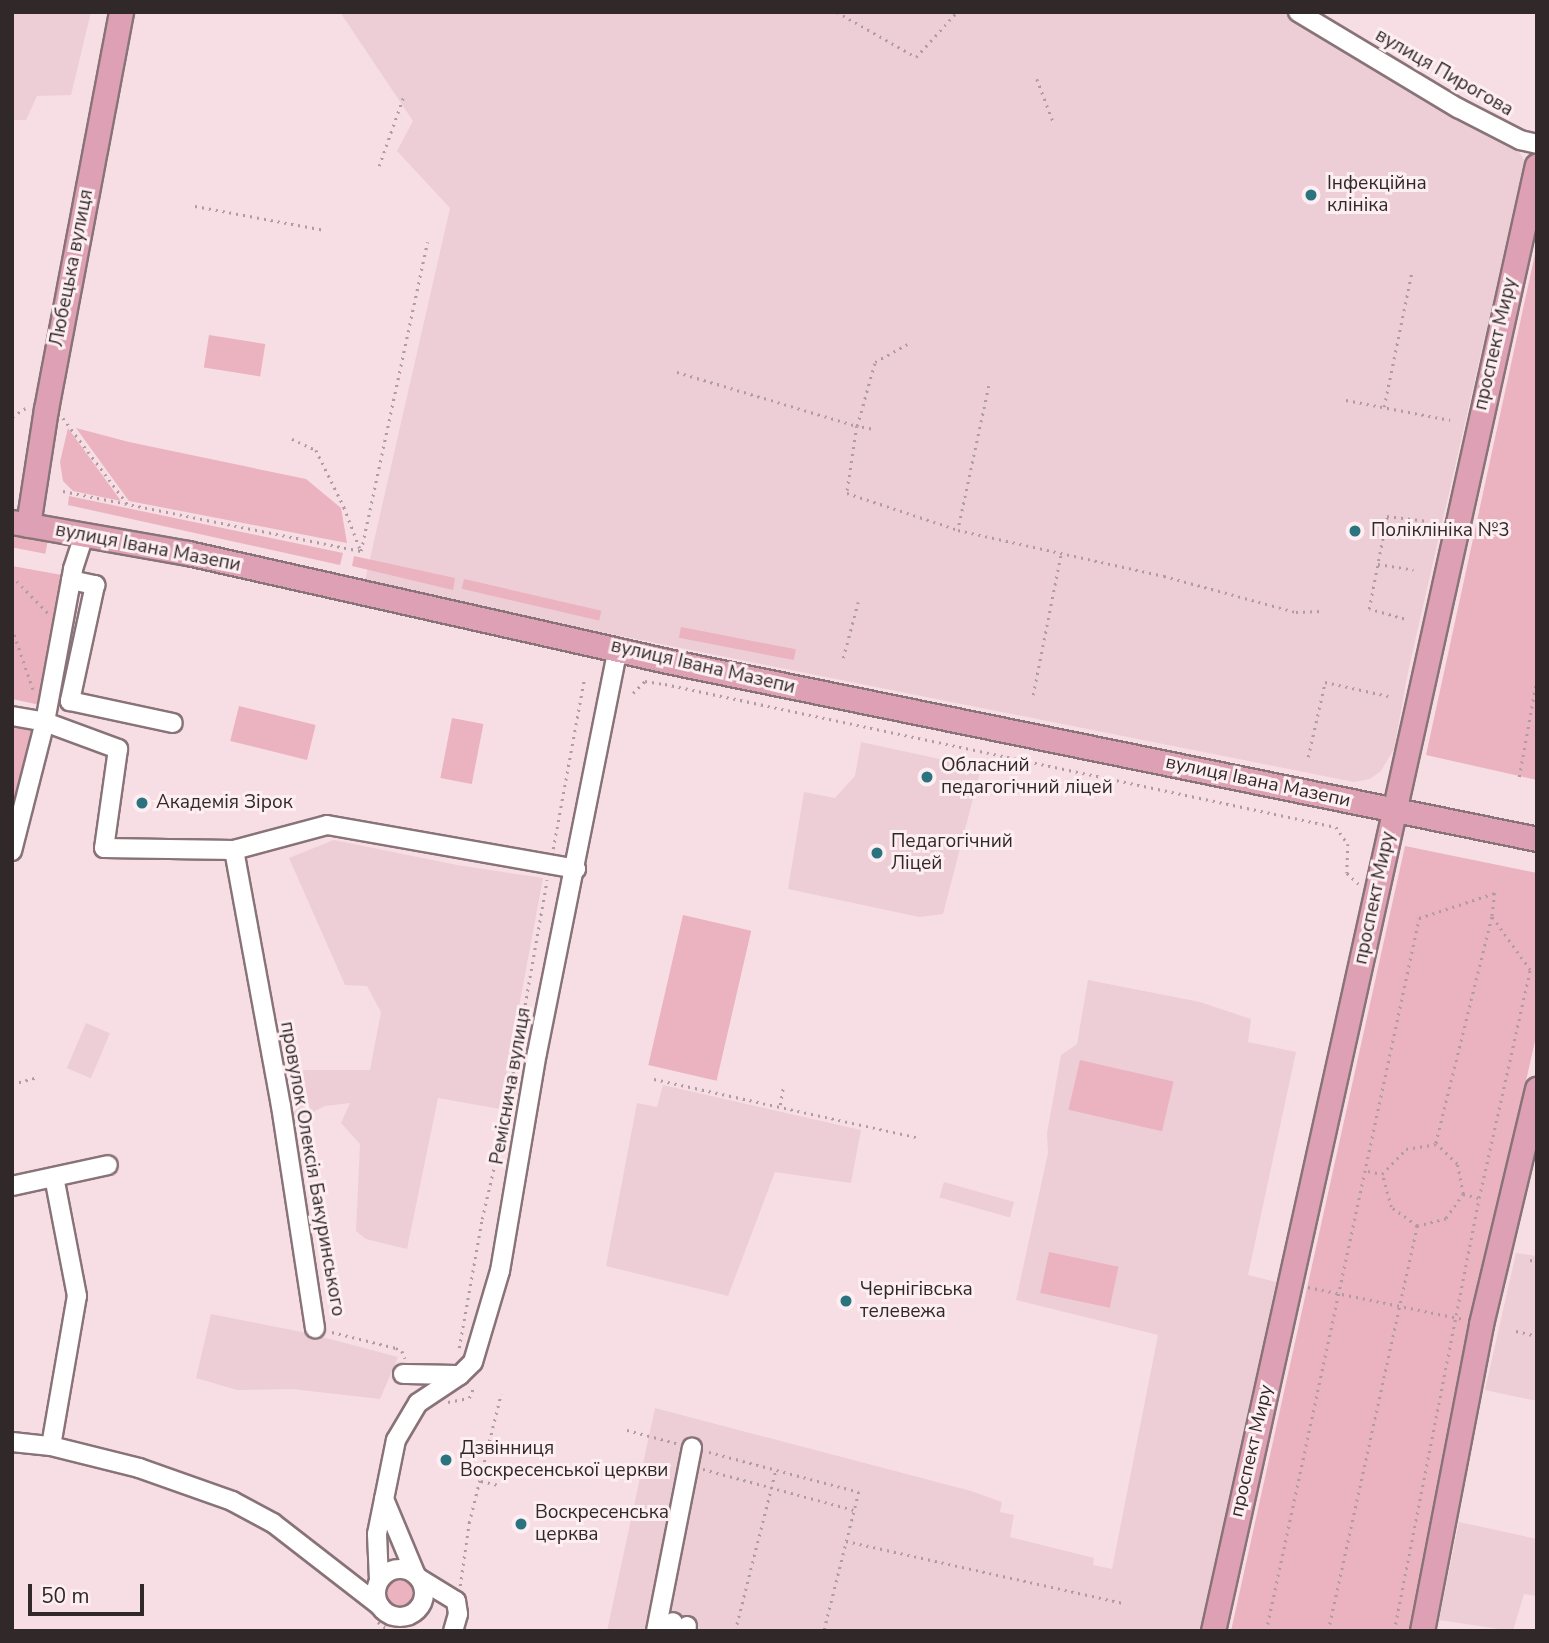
<!DOCTYPE html>
<meta charset="utf-8">
<style>
body{margin:0}
#map{position:relative;width:1549px;height:1643px;overflow:hidden;background:#f7dee4;font-family:"Nunito Sans",sans-serif}
div>[style]{position:absolute}
[style*='--x']{left:calc(var(--x)*1px);top:calc(var(--y)*1px);width:calc(var(--w)*1px);rotate:calc(var(--a)*1deg)}
.built>*{inset:0;background:#edced6;transform-origin:0 0}
.green>*{inset:0;background:#ebb2c0;transform-origin:0 0}
.round{border-radius:50%}
.path>*{height:2.5px;margin-top:-1.25px;transform-origin:0;background:repeating-linear-gradient(90deg,#af9ca0 0 2px,transparent 0 7px)}
.roads{filter:drop-shadow(2px 0 #887378) drop-shadow(-2px 0 #887378) drop-shadow(0 2px #887378) drop-shadow(0 -2px #887378)}
.minor>*{height:18px;margin:-9px;padding:0 9px;transform-origin:9px;border-radius:9px;background:#fff}
.minor>.ring{margin:-9px;padding:0;box-sizing:content-box;background:none;border:18px solid #fff;border-radius:50%}
.major>*{height:23px;margin:-11.5px;padding:0 11.5px;transform-origin:11.5px;border-radius:11.5px;background:#dea0b4}
.dots>*{width:19px;height:19px;translate:-50% -50%;box-sizing:border-box;border:4px solid #fdeef2;border-radius:50%}
span{translate:-50% -50%;white-space:nowrap;text-align:center;line-height:1.15;-webkit-text-stroke:6px #fdeef2;paint-order:stroke}
.street-label{font-size:19px;color:#31282a}
.poi-label{font-size:19px;color:#31282a}
.left{translate:0 -50%;text-align:left}
.frame{position:absolute;inset:0;border:14px solid #31282a;pointer-events:none}
.scale{position:absolute;left:28px;top:1584px;width:116px;height:32px;box-sizing:border-box;border:4px solid #31282a;border-top:0;padding-left:9px;font-size:21px;line-height:24px;white-space:nowrap;color:#31282a;-webkit-text-stroke:5px #fdeef2;paint-order:stroke}
</style>
<div id="map">
<div class="built">
<i style="clip-path:polygon(12px 12px,91px 12px,71px 95px,37px 96px,26px 120px,12px 120px)"></i>
<i style="clip-path:polygon(340px 12px,1291px 12px,1515px 146px,1525px 161px,1408px 672px,1394px 749px,1381px 771px,1370px 779px,1354px 782px,364px 585px,450px 208px,397px 151px,413px 121px)"></i>
<i style="clip-path:polygon(861px 742px,981px 768px,943px 914px,919px 917px,788px 889px,804px 792px,835px 798px,855px 776px)"></i>
<i style="clip-path:polygon(334px 840px,457px 865px,543px 878px,500px 1109px,438px 1098px,407px 1249px,366px 1239px,356px 1231px,360px 1144px,341px 1123px,350px 1103px,325px 1106px,294px 1122px,291px 1105px,289px 1088px,303px 1087px,302px 1070px,370px 1070px,381px 1012px,367px 986px,345px 985px,289px 858px)"></i>
<i style="clip-path:polygon(1088px 980px,1200px 1002px,1251px 1019px,1248px 1042px,1296px 1052px,1248px 1275px,1276px 1282px,1201px 1631px,607px 1631px,655px 1408px,971px 1491px,1002px 1502px,1000px 1512px,1014px 1515px,1010px 1537px,1094px 1558px,1093px 1565px,1112px 1569px,1158px 1335px,1016px 1300px,1048px 1153px,1047px 1133px,1061px 1055px,1077px 1044px)"></i>
<i style="left:86px;top:1023px;width:26px;height:49px;rotate:23deg"></i>
<i style="clip-path:polygon(663px 1085px,861px 1130px,851px 1183px,775px 1172px,728px 1296px,606px 1266px,637px 1103px,657px 1107px)"></i>
<i style="left:944px;top:1182px;width:73px;height:16px;rotate:16deg"></i>
<i style="clip-path:polygon(1516px 1253px,1537px 1256px,1537px 1401px,1485px 1390px)"></i>
<i style="clip-path:polygon(211px 1314px,307px 1333px,398px 1357px,380px 1399px,292px 1389px,237px 1390px,196px 1378px)"></i>
<i style="clip-path:polygon(1459px 1522px,1537px 1539px,1537px 1596px,1524px 1594px,1513px 1631px,1439px 1620px)"></i>
</div>
<div class="green">
<i style="clip-path:polygon(1537px 245px,1537px 780px,1426px 755px)"></i>
<i style="left:209px;top:335px;width:57px;height:33px;rotate:9deg"></i>
<i style="clip-path:polygon(68px 428px,121px 501px,73px 491px,63px 481px,60px 462px)"></i>
<i style="clip-path:polygon(76px 428px,129px 442px,306px 479px,341px 508px,347px 543px,129px 501px)"></i>
<i style="clip-path:polygon(69px 496px,343px 553px,340px 565px,68px 505px)"></i>
<i style="left:12px;top:531px;width:37px;height:16px;rotate:11deg"></i>
<i style="clip-path:polygon(354px 556px,455px 578px,453px 590px,352px 566px)"></i>
<i style="clip-path:polygon(12px 566px,62px 575px,40px 705px,12px 699px)"></i>
<i style="left:464px;top:579px;width:141px;height:10px;rotate:13deg"></i>
<i style="left:681px;top:627px;width:117px;height:11px;rotate:11deg"></i>
<i style="left:239px;top:706px;width:79px;height:36px;rotate:14deg"></i>
<i style="left:452px;top:718px;width:32px;height:61px;rotate:11deg"></i>
<i style="clip-path:polygon(12px 724px,33px 728px,12px 820px)"></i>
<i style="clip-path:polygon(1405px 846px,1537px 873px,1537px 1032px,1472px 1322px,1410px 1631px,1231px 1631px)"></i>
<i style="left:683px;top:915px;width:70px;height:154px;rotate:13deg"></i>
<i style="left:1080px;top:1060px;width:96px;height:51px;rotate:13deg"></i>
<i style="left:1049px;top:1252px;width:71px;height:42px;rotate:12deg"></i>
<i class="round" style="left:386px;top:1580px;width:28px;height:28px"></i>
</div>
<div class="path">
<i style="--x:837;--y:12;--w:91;--a:29.7"></i>
<i style="--x:916;--y:57;--w:61;--a:-47.7"></i>
<i style="--x:1037;--y:79;--w:48;--a:69.3"></i>
<i style="--x:379;--y:166;--w:72;--a:-70.6"></i>
<i style="--x:195;--y:206;--w:132;--a:10.5"></i>
<i style="--x:677;--y:372;--w:188;--a:16.7"></i>
<i style="--x:857;--y:426;--w:66;--a:-74.3"></i>
<i style="--x:875;--y:362;--w:37;--a:-29"></i>
<i style="--x:989;--y:386;--w:147;--a:102.1"></i>
<i style="--x:958;--y:530;--w:211;--a:12.6"></i>
<i style="--x:1164;--y:576;--w:137;--a:15.3"></i>
<i style="--x:1296;--y:612;--w:27;--a:-2"></i>
<i style="--x:1346;--y:400;--w:106;--a:10.9"></i>
<i style="--x:1384;--y:407;--w:139;--a:-78.4"></i>
<i style="--x:12;--y:417;--w:18;--a:-34"></i>
<i style="--x:63;--y:418;--w:109;--a:53.2"></i>
<i style="--x:871;--y:429;--w:14;--a:-168"></i>
<i style="--x:857;--y:426;--w:68;--a:98.5"></i>
<i style="--x:847;--y:493;--w:117;--a:18.4"></i>
<i style="--x:1537;--y:429;--w:18;--a:90"></i>
<i style="--x:292;--y:439;--w:26;--a:25"></i>
<i style="--x:316;--y:450;--w:64;--a:63.8"></i>
<i style="--x:344;--y:507;--w:47;--a:68.9"></i>
<i style="--x:63;--y:491;--w:304;--a:11.4"></i>
<i style="--x:361;--y:551;--w:316;--a:-77.9"></i>
<i style="--x:1378;--y:564;--w:36;--a:9"></i>
<i style="--x:12;--y:576;--w:53;--a:45.8"></i>
<i style="--x:1404;--y:619;--w:36;--a:-164"></i>
<i style="--x:1369;--y:609;--w:95;--a:-79"></i>
<i style="--x:1387;--y:516;--w:41;--a:7"></i>
<i style="--x:12;--y:628;--w:65;--a:71"></i>
<i style="--x:843;--y:658;--w:58;--a:-75"></i>
<i style="--x:633;--y:693;--w:17;--a:-45"></i>
<i style="--x:645;--y:681;--w:20;--a:9"></i>
<i style="--x:665;--y:684;--w:686;--a:12.03"></i>
<i style="--x:1336;--y:827;--w:21;--a:55"></i>
<i style="--x:1348;--y:844;--w:29;--a:92"></i>
<i style="--x:1347;--y:873;--w:16;--a:43"></i>
<i style="--x:1033;--y:695;--w:145;--a:-78.8"></i>
<i style="--x:1308;--y:757;--w:77;--a:-77.2"></i>
<i style="--x:1325;--y:682;--w:65;--a:12.5"></i>
<i style="--x:1519;--y:777;--w:101;--a:-79.7"></i>
<i style="--x:553;--y:849;--w:172;--a:-79.6"></i>
<i style="--x:654;--y:1079;--w:272;--a:12.5"></i>
<i style="--x:12;--y:1084;--w:27;--a:-15"></i>
<i style="--x:780;--y:1105;--w:17;--a:-80"></i>
<i style="--x:1368;--y:1171;--w:14;--a:12"></i>
<i style="--x:1463;--y:1194;--w:16;--a:14"></i>
<i style="--x:1417;--y:1226;--w:32;--a:-144"></i>
<i style="--x:1391;--y:1207;--w:34;--a:-105"></i>
<i style="--x:1382;--y:1174;--w:35;--a:-46"></i>
<i style="--x:1406;--y:1149;--w:30;--a:-9"></i>
<i style="--x:1417;--y:1226;--w:30;--a:-15"></i>
<i style="--x:1446;--y:1218;--w:29;--a:-55"></i>
<i style="--x:1463;--y:1194;--w:31;--a:-101"></i>
<i style="--x:1457;--y:1164;--w:29;--a:-136"></i>
<i style="--x:1530;--y:1260;--w:7;--a:8"></i>
<i style="--x:1308;--y:1287;--w:158;--a:11.7"></i>
<i style="--x:1516;--y:1331;--w:22;--a:13"></i>
<i style="--x:332;--y:1332;--w:66;--a:14"></i>
<i style="--x:396;--y:1348;--w:7;--a:27"></i>
<i style="--x:402;--y:1351;--w:8;--a:67"></i>
<i style="--x:459;--y:1348;--w:131;--a:-79.9"></i>
<i style="--x:482;--y:1219;--w:92;--a:-76.9"></i>
<i style="--x:503;--y:1129;--w:253;--a:-80"></i>
<i style="--x:448;--y:1402;--w:21;--a:-11"></i>
<i style="--x:469;--y:1398;--w:13;--a:-67"></i>
<i style="--x:627;--y:1430;--w:51;--a:14.9"></i>
<i style="--x:709;--y:1452;--w:155;--a:14.9"></i>
<i style="--x:859;--y:1492;--w:143;--a:104.1"></i>
<i style="--x:703;--y:1469;--w:156;--a:15.2"></i>
<i style="--x:481;--y:1481;--w:18;--a:13"></i>
<i style="--x:846;--y:1541;--w:284;--a:12.6"></i>
<i style="--x:460;--y:1586;--w:64;--a:-81.9"></i>
<i style="--x:469;--y:1523;--w:133;--a:-76.1"></i>
<i style="--x:378;--y:1622;--w:15;--a:37"></i>
<i style="--x:735;--y:1631;--w:167;--a:-75.8"></i>
<i style="--x:1266;--y:1631;--w:729;--a:-77.89"></i>
<i style="--x:1419;--y:918;--w:80;--a:-18.2"></i>
<i style="--x:1495;--y:893;--w:24;--a:97"></i>
<i style="--x:1492;--y:917;--w:234;--a:103.9"></i>
<i style="--x:1328;--y:1631;--w:415;--a:-77.6"></i>
<i style="--x:1394;--y:1631;--w:441;--a:-78.9"></i>
<i style="--x:1479;--y:1198;--w:234;--a:-77.4"></i>
<i style="--x:1530;--y:970;--w:65;--a:-125.6"></i>
</div>
<div class="roads">
<div class="minor">
<i style="--x:1298;--y:12;--w:187;--a:31"></i>
<i style="--x:1458;--y:108;--w:70;--a:27.3"></i>
<i style="--x:1520;--y:140;--w:17;--a:13"></i>
<i style="--x:71;--y:580;--w:25;--a:12"></i>
<i style="--x:95;--y:585;--w:119;--a:102.2"></i>
<i style="--x:70;--y:701;--w:105;--a:12.1"></i>
<i style="--x:12;--y:716;--w:34;--a:10"></i>
<i style="--x:45;--y:722;--w:78;--a:20.3"></i>
<i style="--x:118;--y:749;--w:100;--a:98"></i>
<i style="--x:104;--y:848;--w:130;--a:0.9"></i>
<i style="--x:234;--y:850;--w:96;--a:-15"></i>
<i style="--x:327;--y:825;--w:253;--a:10"></i>
<i style="--x:234;--y:850;--w:260;--a:79.6"></i>
<i style="--x:281;--y:1106;--w:225;--a:81.3"></i>
<i style="--x:12;--y:851;--w:133;--a:-75.7"></i>
<i style="--x:45;--y:722;--w:156;--a:-79.6"></i>
<i style="--x:73;--y:569;--w:35;--a:-72"></i>
<i style="--x:12;--y:1186;--w:98;--a:-12.3"></i>
<i style="--x:403;--y:1374;--w:57;--a:1"></i>
<i style="--x:12;--y:1442;--w:39;--a:6"></i>
<i style="--x:51;--y:1446;--w:91;--a:14"></i>
<i style="--x:139;--y:1468;--w:99;--a:19.5"></i>
<i style="--x:232;--y:1501;--w:47;--a:28.2"></i>
<i style="--x:273;--y:1523;--w:135;--a:37.8"></i>
<i style="--x:51;--y:1446;--w:152;--a:-80.2"></i>
<i style="--x:77;--y:1296;--w:121;--a:-100.9"></i>
<i style="--x:384;--y:1499;--w:80;--a:67.3"></i>
<i class="ring" style="left:376px;top:1569px;width:30px;height:30px"></i>
<i style="--x:420;--y:1579;--w:42;--a:31.4"></i>
<i style="--x:456;--y:1601;--w:13;--a:81"></i>
<i style="--x:458;--y:1614;--w:18;--a:106"></i>
<i style="--x:379;--y:1580;--w:46;--a:-92.5"></i>
<i style="--x:377;--y:1534;--w:96;--a:-78.6"></i>
<i style="--x:396;--y:1440;--w:43;--a:-59.3"></i>
<i style="--x:418;--y:1403;--w:50;--a:-33.7"></i>
<i style="--x:460;--y:1375;--w:18;--a:-45"></i>
<i style="--x:473;--y:1362;--w:95;--a:-73.5"></i>
<i style="--x:500;--y:1271;--w:221;--a:-80.4"></i>
<i style="--x:537;--y:1053;--w:413;--a:-78.7"></i>
<i style="--x:656;--y:1631;--w:187;--a:-78.9"></i>
<i style="--x:671;--y:1631;--w:9;--a:-77"></i>
<i style="--x:686;--y:1631;--w:5;--a:-79"></i>
</div>
<div class="major">
<i style="--x:12;--y:522;--w:179;--a:10"></i>
<i style="--x:188;--y:553;--w:491;--a:12.7"></i>
<i style="--x:667;--y:661;--w:888;--a:11.56"></i>
<i style="--x:28;--y:525;--w:117;--a:-81.2"></i>
<i style="--x:46;--y:409;--w:404;--a:-79.3"></i>
<i style="--x:1213;--y:1631;--w:1501;--a:-77.54"></i>
<i style="--x:1422;--y:1631;--w:313;--a:-79.1"></i>
<i style="--x:1481;--y:1324;--w:242;--a:-76.6"></i>
</div>
</div>
<div class="dots">
<i style="left:1311px;top:195px;background:#2c7380"></i>
<i style="left:1355px;top:531px;background:#2c7380"></i>
<i style="left:927px;top:777px;background:#2c7380"></i>
<i style="left:142px;top:803px;background:#2c7380"></i>
<i style="left:877px;top:853px;background:#2c7380"></i>
<i style="left:846px;top:1301px;background:#2c7380"></i>
<i style="left:446px;top:1460px;background:#2c7380"></i>
<i style="left:521px;top:1524px;background:#2c7380"></i>
</div>
<div class="street-label">
<span style="left:1444px;top:73px;rotate:30deg">вулиця Пирогова</span>
<span style="left:72px;top:268px;rotate:-79deg">Любецька вулиця</span>
<span style="left:1496px;top:344px;rotate:-77deg">проспект Миру</span>
<span style="left:148px;top:548px;rotate:11deg">вулиця Івана Мазепи</span>
<span style="left:703px;top:667px;rotate:13deg">вулиця Івана Мазепи</span>
<span style="left:1258px;top:782px;rotate:12deg">вулиця Івана Мазепи</span>
<span style="left:1375px;top:898px;rotate:-78deg">проспект Миру</span>
<span style="left:511px;top:1086px;rotate:-80deg">Реміснича вулиця</span>
<span style="left:312px;top:1169px;rotate:80deg">провулок Олексія Бакуринського</span>
<span style="left:1252px;top:1451px;rotate:-77deg">проспект Миру</span>
</div>
<div class="poi-label">
<span class="left" style="left:1327px;top:195px">Інфекційна<br>клініка</span>
<span class="left" style="left:1371px;top:531px">Поліклініка №3</span>
<span class="left" style="left:941px;top:777px">Обласний<br>педагогічний ліцей</span>
<span class="left" style="left:156px;top:803px">Академія Зірок</span>
<span class="left" style="left:891px;top:853px">Педагогічний<br>Ліцей</span>
<span class="left" style="left:860px;top:1301px">Чернігівська<br>телевежа</span>
<span class="left" style="left:460px;top:1460px">Дзвінниця<br>Воскресенської церкви</span>
<span class="left" style="left:535px;top:1524px">Воскресенська<br>церква</span>
</div>
<div class="frame"></div>
<div class="scale">50 m</div>
</div>
